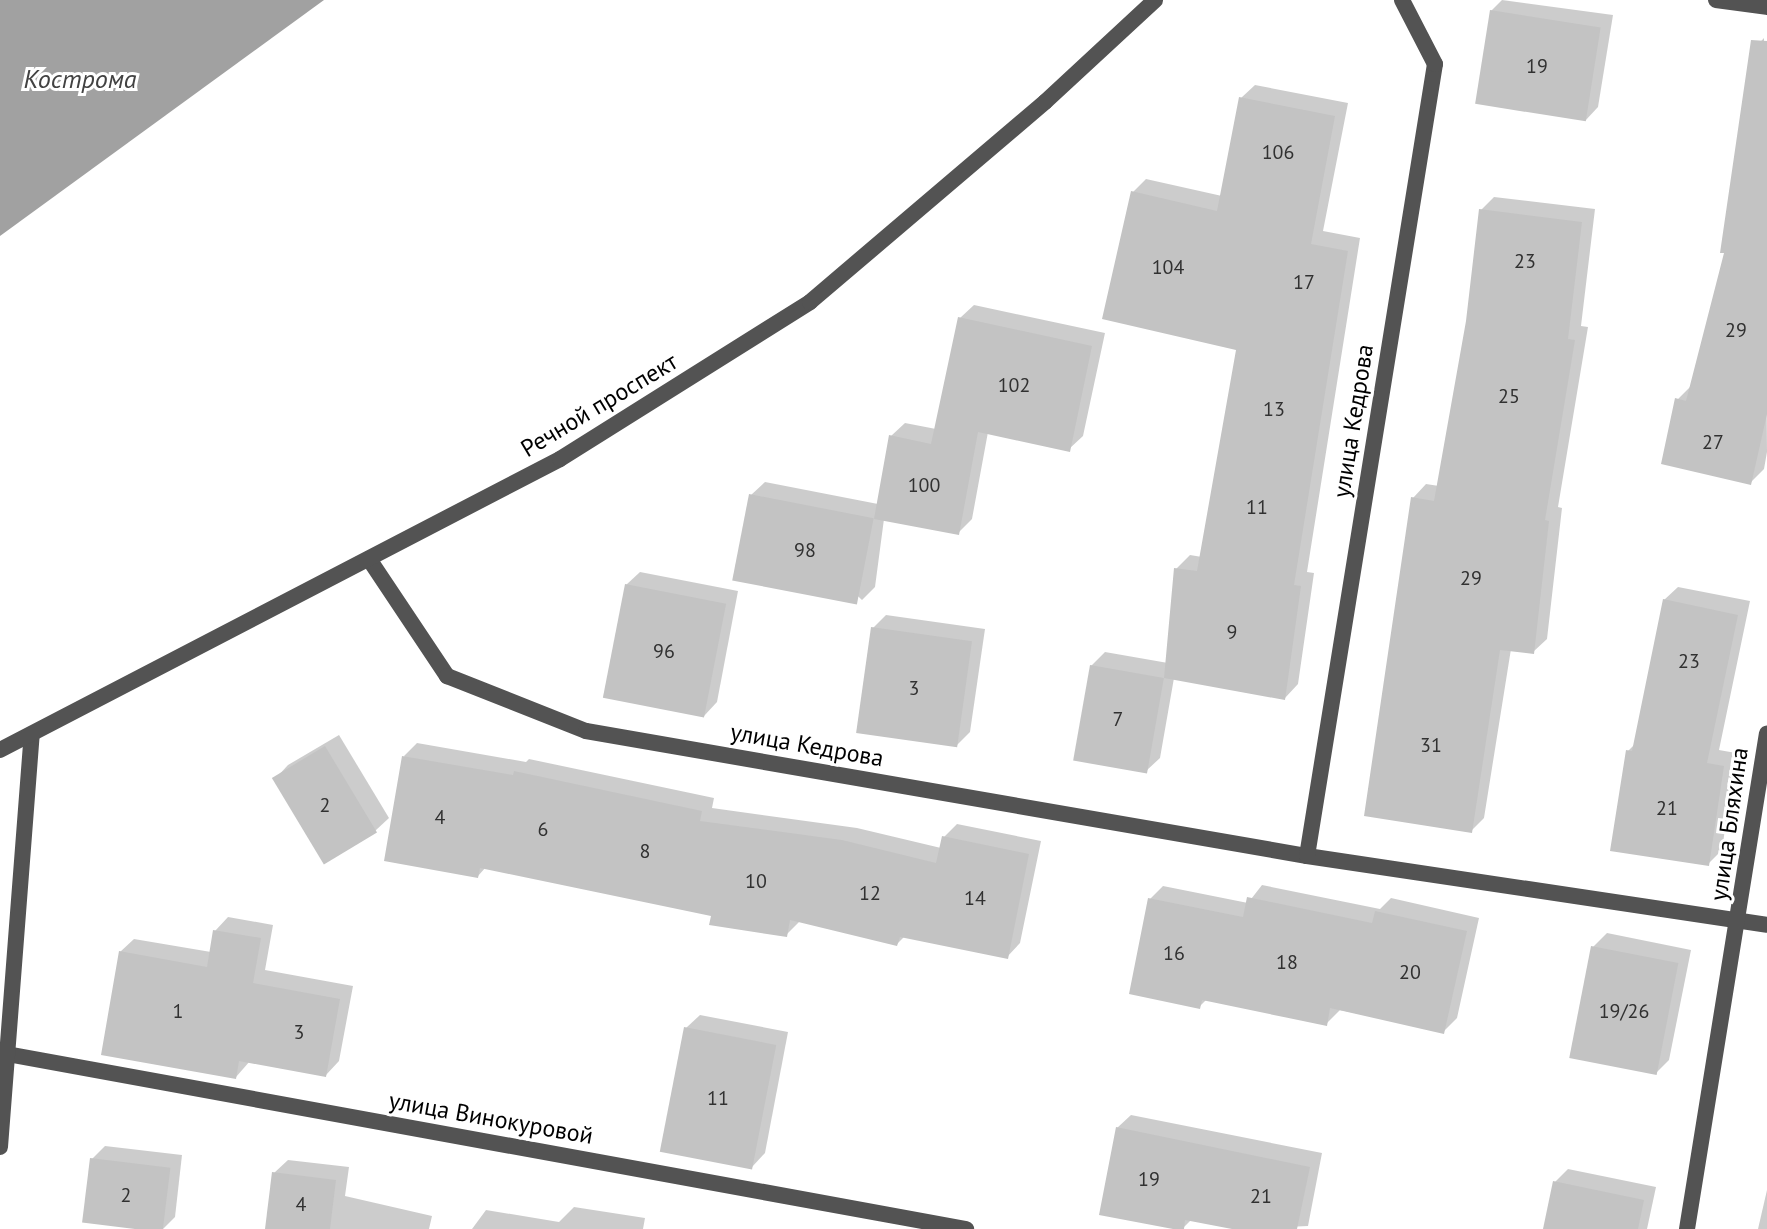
<!DOCTYPE html>
<meta charset="utf-8">
<style>
body{margin:0}
#map{position:relative;width:1767px;height:1229px;overflow:hidden;background:#fff;font-family:"PT Sans",sans-serif}
div>[style]{position:absolute}
[style*='--x']{left:calc(var(--x)*1px);top:calc(var(--y)*1px);width:calc(var(--w)*1px);rotate:calc(var(--a)*1deg)}
.water>*{inset:0;background:#a1a1a1}
.shadow>*{inset:0;background:#0003}
.building>*{inset:0;background:#c3c3c3;transform-origin:0 0}
.minor>*{height:16px;margin:-8px;padding:0 8px;transform-origin:8px;border-radius:8px;background:#535353}
.tertiary>*{height:16px;margin:-8px;padding:0 8px;transform-origin:8px;border-radius:8px;background:#535353}
span{translate:-50% -50%;white-space:nowrap;text-align:center;line-height:1.15;-webkit-text-stroke:6px #fff;paint-order:stroke}
.number-label{font-size:20px;color:#313131}
.number-label span{-webkit-text-stroke-width:0}
.street-label{font-size:24px;color:#000}
.water-label{font-size:26px;color:#424242;font-style:italic}
</style>
<div id="map">
<div class="water">
<i style="clip-path:polygon(0 0,324px 0,0 236px)"></i>
</div>
<div class="shadow">
<i style="clip-path:polygon(1502px 0,1613px 15px,1598px 107px,1585px 121px,1491px 11px)"></i>
<i style="clip-path:polygon(1764px 38px,1767px 452px,1764px 469px,1750px 483px,1677px 400px,1691px 386px,1727px 252px,1751px 52px)"></i>
<i style="clip-path:polygon(1255px 85px,1348px 103px,1323px 231px,1360px 238px,1307px 572px,1314px 573px,1298px 684px,1285px 698px,1174px 678px,1160px 758px,1146px 771px,1091px 666px,1105px 652px,1168px 663px,1176px 569px,1190px 555px,1202px 557px,1238px 349px,1133px 192px,1146px 179px,1222px 196px,1241px 98px)"></i>
<i style="clip-path:polygon(1494px 197px,1595px 209px,1581px 326px,1588px 327px,1558px 507px,1562px 508px,1547px 639px,1533px 652px,1511px 649px,1484px 818px,1471px 831px,1413px 498px,1426px 484px,1439px 486px,1468px 322px,1481px 210px)"></i>
<i style="clip-path:polygon(974px 305px,1105px 333px,1083px 436px,1069px 449px,988px 432px,972px 519px,958px 533px,884px 519px,875px 587px,862px 600px,751px 495px,765px 482px,878px 504px,891px 436px,905px 423px,936px 429px,960px 318px)"></i>
<i style="clip-path:polygon(640px 572px,738px 591px,717px 702px,704px 716px,626px 585px)"></i>
<i style="clip-path:polygon(1678px 587px,1750px 601px,1719px 750px,1736px 753px,1722px 850px,1708px 864px,1628px 751px,1635px 744px,1664px 600px)"></i>
<i style="clip-path:polygon(886px 615px,985px 629px,970px 732px,956px 746px,873px 628px)"></i>
<i style="clip-path:polygon(339px 735px,389px 818px,375px 831px,275px 779px,288px 765px)"></i>
<i style="clip-path:polygon(417px 743px,526px 762px,529px 759px,714px 798px,712px 808px,857px 828px,941px 848px,944px 837px,957px 824px,1041px 841px,1020px 943px,1007px 957px,905px 936px,897px 944px,801px 920px,786px 935px,713px 914px,486px 867px,478px 876px,404px 756px)"></i>
<i style="clip-path:polygon(1262px 885px,1380px 909px,1391px 898px,1479px 918px,1457px 1018px,1444px 1031px,1340px 1010px,1326px 1024px,1207px 999px,1200px 1006px,1150px 899px,1163px 886px,1248px 903px)"></i>
<i style="clip-path:polygon(228px 917px,273px 925px,265px 970px,353px 986px,339px 1061px,326px 1075px,250px 1061px,236px 1077px,120px 952px,134px 939px,211px 952px,215px 931px)"></i>
<i style="clip-path:polygon(1607px 933px,1691px 950px,1669px 1060px,1655px 1074px,1593px 947px)"></i>
<i style="clip-path:polygon(700px 1015px,788px 1032px,765px 1153px,752px 1167px,686px 1028px)"></i>
<i style="clip-path:polygon(1131px 1115px,1322px 1153px,1308px 1226px,1242px 1229px,1192px 1219px,1182px 1229px,1117px 1128px)"></i>
<i style="clip-path:polygon(105px 1146px,182px 1155px,175px 1217px,163px 1229px,84px 1221px,92px 1159px)"></i>
<i style="clip-path:polygon(288px 1160px,349px 1167px,345px 1196px,432px 1216px,429px 1229px,267px 1229px,274px 1173px)"></i>
<i style="clip-path:polygon(1568px 1169px,1656px 1187px,1647px 1229px,1545px 1229px,1555px 1182px)"></i>
<i style="clip-path:polygon(1767px 1190px,1767px 1229px,1758px 1229px)"></i>
<i style="clip-path:polygon(574px 1207px,645px 1218px,643px 1229px,472px 1229px,486px 1210px,559px 1222px)"></i>
</div>
<div class="building">
<i style="left:1490px;top:10px;width:112px;height:95px;rotate:9deg"></i>
<i style="clip-path:polygon(1751px 40px,1767px 41px,1767px 414px,1751px 485px,1661px 464px,1675px 398px,1686px 401px,1724px 253px,1720px 253px)"></i>
<i style="clip-path:polygon(1239px 97px,1335px 116px,1311px 244px,1348px 251px,1294px 585px,1301px 586px,1285px 700px,1164px 678px,1174px 568px,1197px 571px,1236px 350px,1102px 319px,1131px 191px,1217px 211px)"></i>
<i style="clip-path:polygon(1479px 209px,1582px 222px,1568px 339px,1575px 340px,1545px 520px,1549px 521px,1534px 654px,1500px 650px,1472px 833px,1364px 816px,1411px 497px,1434px 501px,1466px 321px)"></i>
<i style="clip-path:polygon(958px 317px,1092px 346px,1070px 452px,978px 432px,959px 535px,874px 519px,889px 435px,931px 444px)"></i>
<i style="left:749px;top:494px;width:127px;height:88px;rotate:11deg"></i>
<i style="left:625px;top:584px;width:103px;height:116px;rotate:11deg"></i>
<i style="clip-path:polygon(1663px 599px,1738px 615px,1707px 763px,1724px 766px,1709px 866px,1610px 851px,1626px 750px,1632px 751px)"></i>
<i style="left:871px;top:627px;width:102px;height:107px;rotate:8deg"></i>
<i style="left:1090px;top:665px;width:75px;height:97px;rotate:10deg"></i>
<i style="left:325px;top:746px;width:101px;height:62px;rotate:59deg"></i>
<i style="clip-path:polygon(402px 756px,513px 775px,514px 771px,702px 811px,700px 821px,842px 840px,936px 863px,942px 836px,1029px 854px,1008px 959px,900px 937px,897px 946px,790px 920px,787px 937px,709px 925px,711px 916px,480px 868px,478px 878px,384px 861px)"></i>
<i style="clip-path:polygon(1247px 897px,1372px 923px,1375px 911px,1467px 931px,1444px 1034px,1330px 1008px,1327px 1026px,1202px 1000px,1200px 1009px,1129px 994px,1148px 898px,1243px 917px)"></i>
<i style="clip-path:polygon(213px 930px,261px 938px,253px 983px,340px 999px,326px 1077px,239px 1061px,236px 1079px,101px 1055px,119px 951px,207px 967px)"></i>
<i style="left:1591px;top:946px;width:89px;height:114px;rotate:11deg"></i>
<i style="left:684px;top:1027px;width:94px;height:127px;rotate:11deg"></i>
<i style="clip-path:polygon(1116px 1127px,1310px 1167px,1297px 1229px,1232px 1229px,1185px 1220px,1184px 1229px,1173px 1229px,1099px 1215px)"></i>
<i style="left:90px;top:1158px;width:81px;height:65px;rotate:7deg"></i>
<i style="clip-path:polygon(272px 1172px,336px 1180px,330px 1229px,265px 1229px)"></i>
<i style="clip-path:polygon(1553px 1181px,1644px 1200px,1638px 1229px,1543px 1229px)"></i>
</div>
<div class="minor">
<i style="--x:1716;--y:0;--w:51;--a:7.8"></i>
<i style="--x:369;--y:559;--w:141;--a:56.3"></i>
<i style="--x:447;--y:676;--w:149;--a:21.6"></i>
<i style="--x:586;--y:731;--w:732;--a:9.84"></i>
<i style="--x:1307;--y:856;--w:465;--a:8.5"></i>
<i style="--x:1307;--y:856;--w:802;--a:-80.82"></i>
<i style="--x:1435;--y:64;--w:72;--a:-117.3"></i>
<i style="--x:7;--y:1054;--w:975;--a:10.34"></i>
<i style="--x:0;--y:1147;--w:414;--a:-85.6"></i>
<i style="--x:1687;--y:1229;--w:502;--a:-80.84"></i>
</div>
<div class="tertiary">
<i style="--x:0;--y:750;--w:631;--a:-27.46"></i>
<i style="--x:560;--y:459;--w:295;--a:-32.1"></i>
<i style="--x:810;--y:302;--w:309;--a:-40.4"></i>
<i style="--x:1045;--y:102;--w:150;--a:-42.8"></i>
</div>
<div class="number-label">
<span style="left:1537px;top:66px">19</span>
<span style="left:1278px;top:152px">106</span>
<span style="left:1525px;top:261px">23</span>
<span style="left:1168px;top:267px">104</span>
<span style="left:1304px;top:282px">17</span>
<span style="left:1736px;top:330px">29</span>
<span style="left:1014px;top:385px">102</span>
<span style="left:1509px;top:396px">25</span>
<span style="left:1274px;top:409px">13</span>
<span style="left:1713px;top:442px">27</span>
<span style="left:924px;top:485px">100</span>
<span style="left:1257px;top:507px">11</span>
<span style="left:805px;top:550px">98</span>
<span style="left:1471px;top:578px">29</span>
<span style="left:1232px;top:632px">9</span>
<span style="left:664px;top:651px">96</span>
<span style="left:1689px;top:661px">23</span>
<span style="left:914px;top:688px">3</span>
<span style="left:1118px;top:719px">7</span>
<span style="left:1431px;top:745px">31</span>
<span style="left:325px;top:805px">2</span>
<span style="left:1667px;top:808px">21</span>
<span style="left:440px;top:817px">4</span>
<span style="left:543px;top:829px">6</span>
<span style="left:645px;top:851px">8</span>
<span style="left:756px;top:881px">10</span>
<span style="left:870px;top:893px">12</span>
<span style="left:975px;top:898px">14</span>
<span style="left:1174px;top:953px">16</span>
<span style="left:1287px;top:962px">18</span>
<span style="left:1410px;top:972px">20</span>
<span style="left:178px;top:1011px">1</span>
<span style="left:1624px;top:1011px">19/26</span>
<span style="left:299px;top:1032px">3</span>
<span style="left:718px;top:1098px">11</span>
<span style="left:1149px;top:1179px">19</span>
<span style="left:126px;top:1195px">2</span>
<span style="left:1261px;top:1196px">21</span>
<span style="left:301px;top:1204px">4</span>
</div>
<div class="street-label">
<span style="left:599px;top:405px;rotate:-31deg">Речной проспект</span>
<span style="left:1353px;top:421px;rotate:-81deg">улица Кедрова</span>
<span style="left:807px;top:745px;rotate:10deg">улица Кедрова</span>
<span style="left:1729px;top:824px;rotate:-82deg">улица Бляхина</span>
<span style="left:491px;top:1118px;rotate:10deg">улица Винокуровой</span>
</div>
<div class="water-label">
<span style="left:80px;top:79px">Кострома</span>
</div>
</div>
